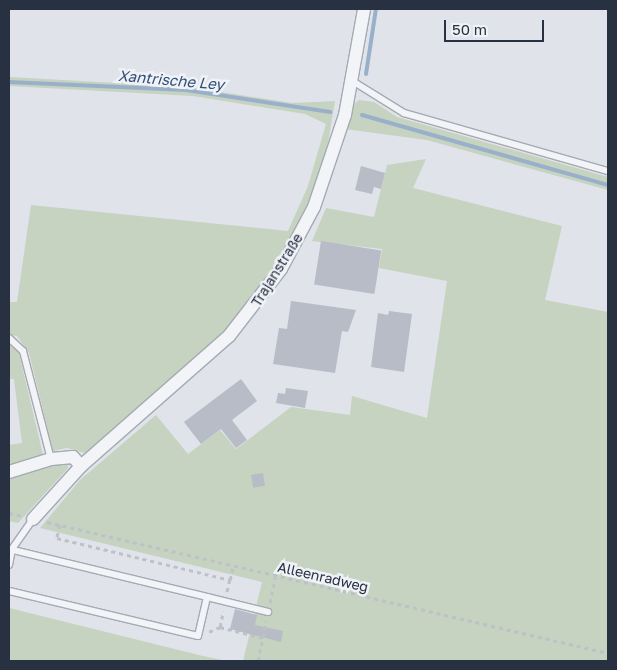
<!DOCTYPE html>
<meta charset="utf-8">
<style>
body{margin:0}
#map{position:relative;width:617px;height:670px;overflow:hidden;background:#e0e3e9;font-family:"Golos Text",sans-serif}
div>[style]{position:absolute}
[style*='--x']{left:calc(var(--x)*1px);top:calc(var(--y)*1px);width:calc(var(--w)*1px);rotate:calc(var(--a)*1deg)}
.green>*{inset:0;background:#c5d3c0}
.stream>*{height:4px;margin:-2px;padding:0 2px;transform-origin:2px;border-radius:2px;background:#9ab0ca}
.building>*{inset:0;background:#b7bcc6;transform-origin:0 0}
.path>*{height:2.5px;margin-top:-1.25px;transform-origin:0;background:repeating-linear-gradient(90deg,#bdc1c8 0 4px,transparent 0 8px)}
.roads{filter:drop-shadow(1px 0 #a5aab3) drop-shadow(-1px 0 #a5aab3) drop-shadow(0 1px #a5aab3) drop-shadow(0 -1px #a5aab3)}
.service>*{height:6px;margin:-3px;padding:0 3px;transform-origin:3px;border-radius:3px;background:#f2f4f7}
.minor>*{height:12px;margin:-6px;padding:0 6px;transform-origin:6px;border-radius:6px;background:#f2f4f7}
span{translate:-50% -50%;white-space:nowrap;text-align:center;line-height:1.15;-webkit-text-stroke:5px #eff2f7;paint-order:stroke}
.street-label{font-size:14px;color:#283141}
.water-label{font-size:15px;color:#314f76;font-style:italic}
.frame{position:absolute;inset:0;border:10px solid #283141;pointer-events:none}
.scale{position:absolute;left:444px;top:20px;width:100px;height:22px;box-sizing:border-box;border:2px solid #283141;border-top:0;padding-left:6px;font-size:15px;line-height:18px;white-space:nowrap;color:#283141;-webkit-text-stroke:4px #eff2f7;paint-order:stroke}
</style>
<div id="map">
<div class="green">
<i style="clip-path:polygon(9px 77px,189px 87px,292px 103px,335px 101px,325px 160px,291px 244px,230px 330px,88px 454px,67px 448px,53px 451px,29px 353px,17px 336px,9px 335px,9px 302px,17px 302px,31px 205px,288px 231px,308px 186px,326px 124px,305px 114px,193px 96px,9px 86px)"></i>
<i style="clip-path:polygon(359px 100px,374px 102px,397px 117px,608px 177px,608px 190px,427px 140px,345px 129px,351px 107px)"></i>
<i style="clip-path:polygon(426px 159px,413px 188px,562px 226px,545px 300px,608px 312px,608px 661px,243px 661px,262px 582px,40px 528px,80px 480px,156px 415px,188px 454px,220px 430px,236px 449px,291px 407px,350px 415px,352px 396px,427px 418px,447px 281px,379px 268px,382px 249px,312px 241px,326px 208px,374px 217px,387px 165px)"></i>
<i style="clip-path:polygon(9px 342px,19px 353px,43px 455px,9px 467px,9px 445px,22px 443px,14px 379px,9px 379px)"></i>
<i style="clip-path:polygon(67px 462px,68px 468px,18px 523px,9px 521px,9px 477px)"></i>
<i style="clip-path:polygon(9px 608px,203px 656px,227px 661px,9px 661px)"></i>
</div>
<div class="stream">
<i style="--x:366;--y:74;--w:66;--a:-81.3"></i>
<i style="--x:9;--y:82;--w:177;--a:2.6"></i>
<i style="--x:186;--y:90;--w:146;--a:8.7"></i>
<i style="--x:362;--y:115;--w:256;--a:15.9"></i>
</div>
<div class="building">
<i style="clip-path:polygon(361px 166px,385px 173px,381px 189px,374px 187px,372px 194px,355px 190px)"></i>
<i style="left:321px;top:241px;width:61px;height:44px;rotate:9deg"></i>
<i style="clip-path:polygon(291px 301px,356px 310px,348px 332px,342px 331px,335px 373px,273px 364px,279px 328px,287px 329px)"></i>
<i style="clip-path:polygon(389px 311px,412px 314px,404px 372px,371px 367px,378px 313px,388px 315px)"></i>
<i style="clip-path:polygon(241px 379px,257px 401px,232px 420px,247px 440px,236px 448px,221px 429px,201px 444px,184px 422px)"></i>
<i style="clip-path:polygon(286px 388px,308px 391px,305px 408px,276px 403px,278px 393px,285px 394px)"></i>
<i style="left:263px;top:473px;width:13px;height:12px;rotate:81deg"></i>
<i style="clip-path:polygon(235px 609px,257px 615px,255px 625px,283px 631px,281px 642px,230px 629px)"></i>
</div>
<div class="path">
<i style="--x:9;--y:513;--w:14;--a:12"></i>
<i style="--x:47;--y:522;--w:576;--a:13.14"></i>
<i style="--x:60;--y:525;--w:13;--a:103"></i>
<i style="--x:57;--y:538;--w:178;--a:13.6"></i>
<i style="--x:230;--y:580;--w:13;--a:103"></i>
<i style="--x:230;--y:580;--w:13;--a:-77"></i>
<i style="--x:270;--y:603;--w:26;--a:-79"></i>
<i style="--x:220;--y:627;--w:16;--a:-79"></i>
<i style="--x:209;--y:632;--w:12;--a:-24"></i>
<i style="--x:220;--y:627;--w:44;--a:14.3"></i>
<i style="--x:258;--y:661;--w:41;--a:-78.7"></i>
</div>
<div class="roads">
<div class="service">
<i style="--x:354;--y:82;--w:59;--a:31.8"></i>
<i style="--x:404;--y:113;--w:212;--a:15.9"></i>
<i style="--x:9;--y:338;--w:19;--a:43"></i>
<i style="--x:23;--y:351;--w:112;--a:75.5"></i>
<i style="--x:9;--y:549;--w:204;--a:13.6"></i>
<i style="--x:207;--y:597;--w:40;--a:103"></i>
<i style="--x:198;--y:636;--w:194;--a:-166.6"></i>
<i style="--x:9;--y:565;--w:16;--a:-79"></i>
<i style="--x:12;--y:549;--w:37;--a:-55"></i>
<i style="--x:207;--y:597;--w:63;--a:13.8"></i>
</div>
<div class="minor">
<i style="--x:9;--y:472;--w:44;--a:-17.2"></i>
<i style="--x:51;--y:459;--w:22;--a:-5"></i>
<i style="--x:73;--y:457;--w:12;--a:48"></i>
<i style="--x:33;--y:519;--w:72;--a:-47.8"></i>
<i style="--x:81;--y:466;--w:197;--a:-41.3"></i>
<i style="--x:229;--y:336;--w:85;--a:-52.2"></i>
<i style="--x:281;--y:269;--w:70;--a:-62"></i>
<i style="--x:314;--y:207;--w:97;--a:-71.4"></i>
<i style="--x:345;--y:115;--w:108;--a:-79.8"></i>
</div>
</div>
<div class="street-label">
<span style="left:277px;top:270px;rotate:-58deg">Trajanstraße</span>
<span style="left:323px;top:577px;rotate:13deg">Alleenradweg</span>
</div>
<div class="water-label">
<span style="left:171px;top:80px;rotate:5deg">Xantrische Ley</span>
</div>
<div class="frame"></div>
<div class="scale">50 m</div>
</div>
